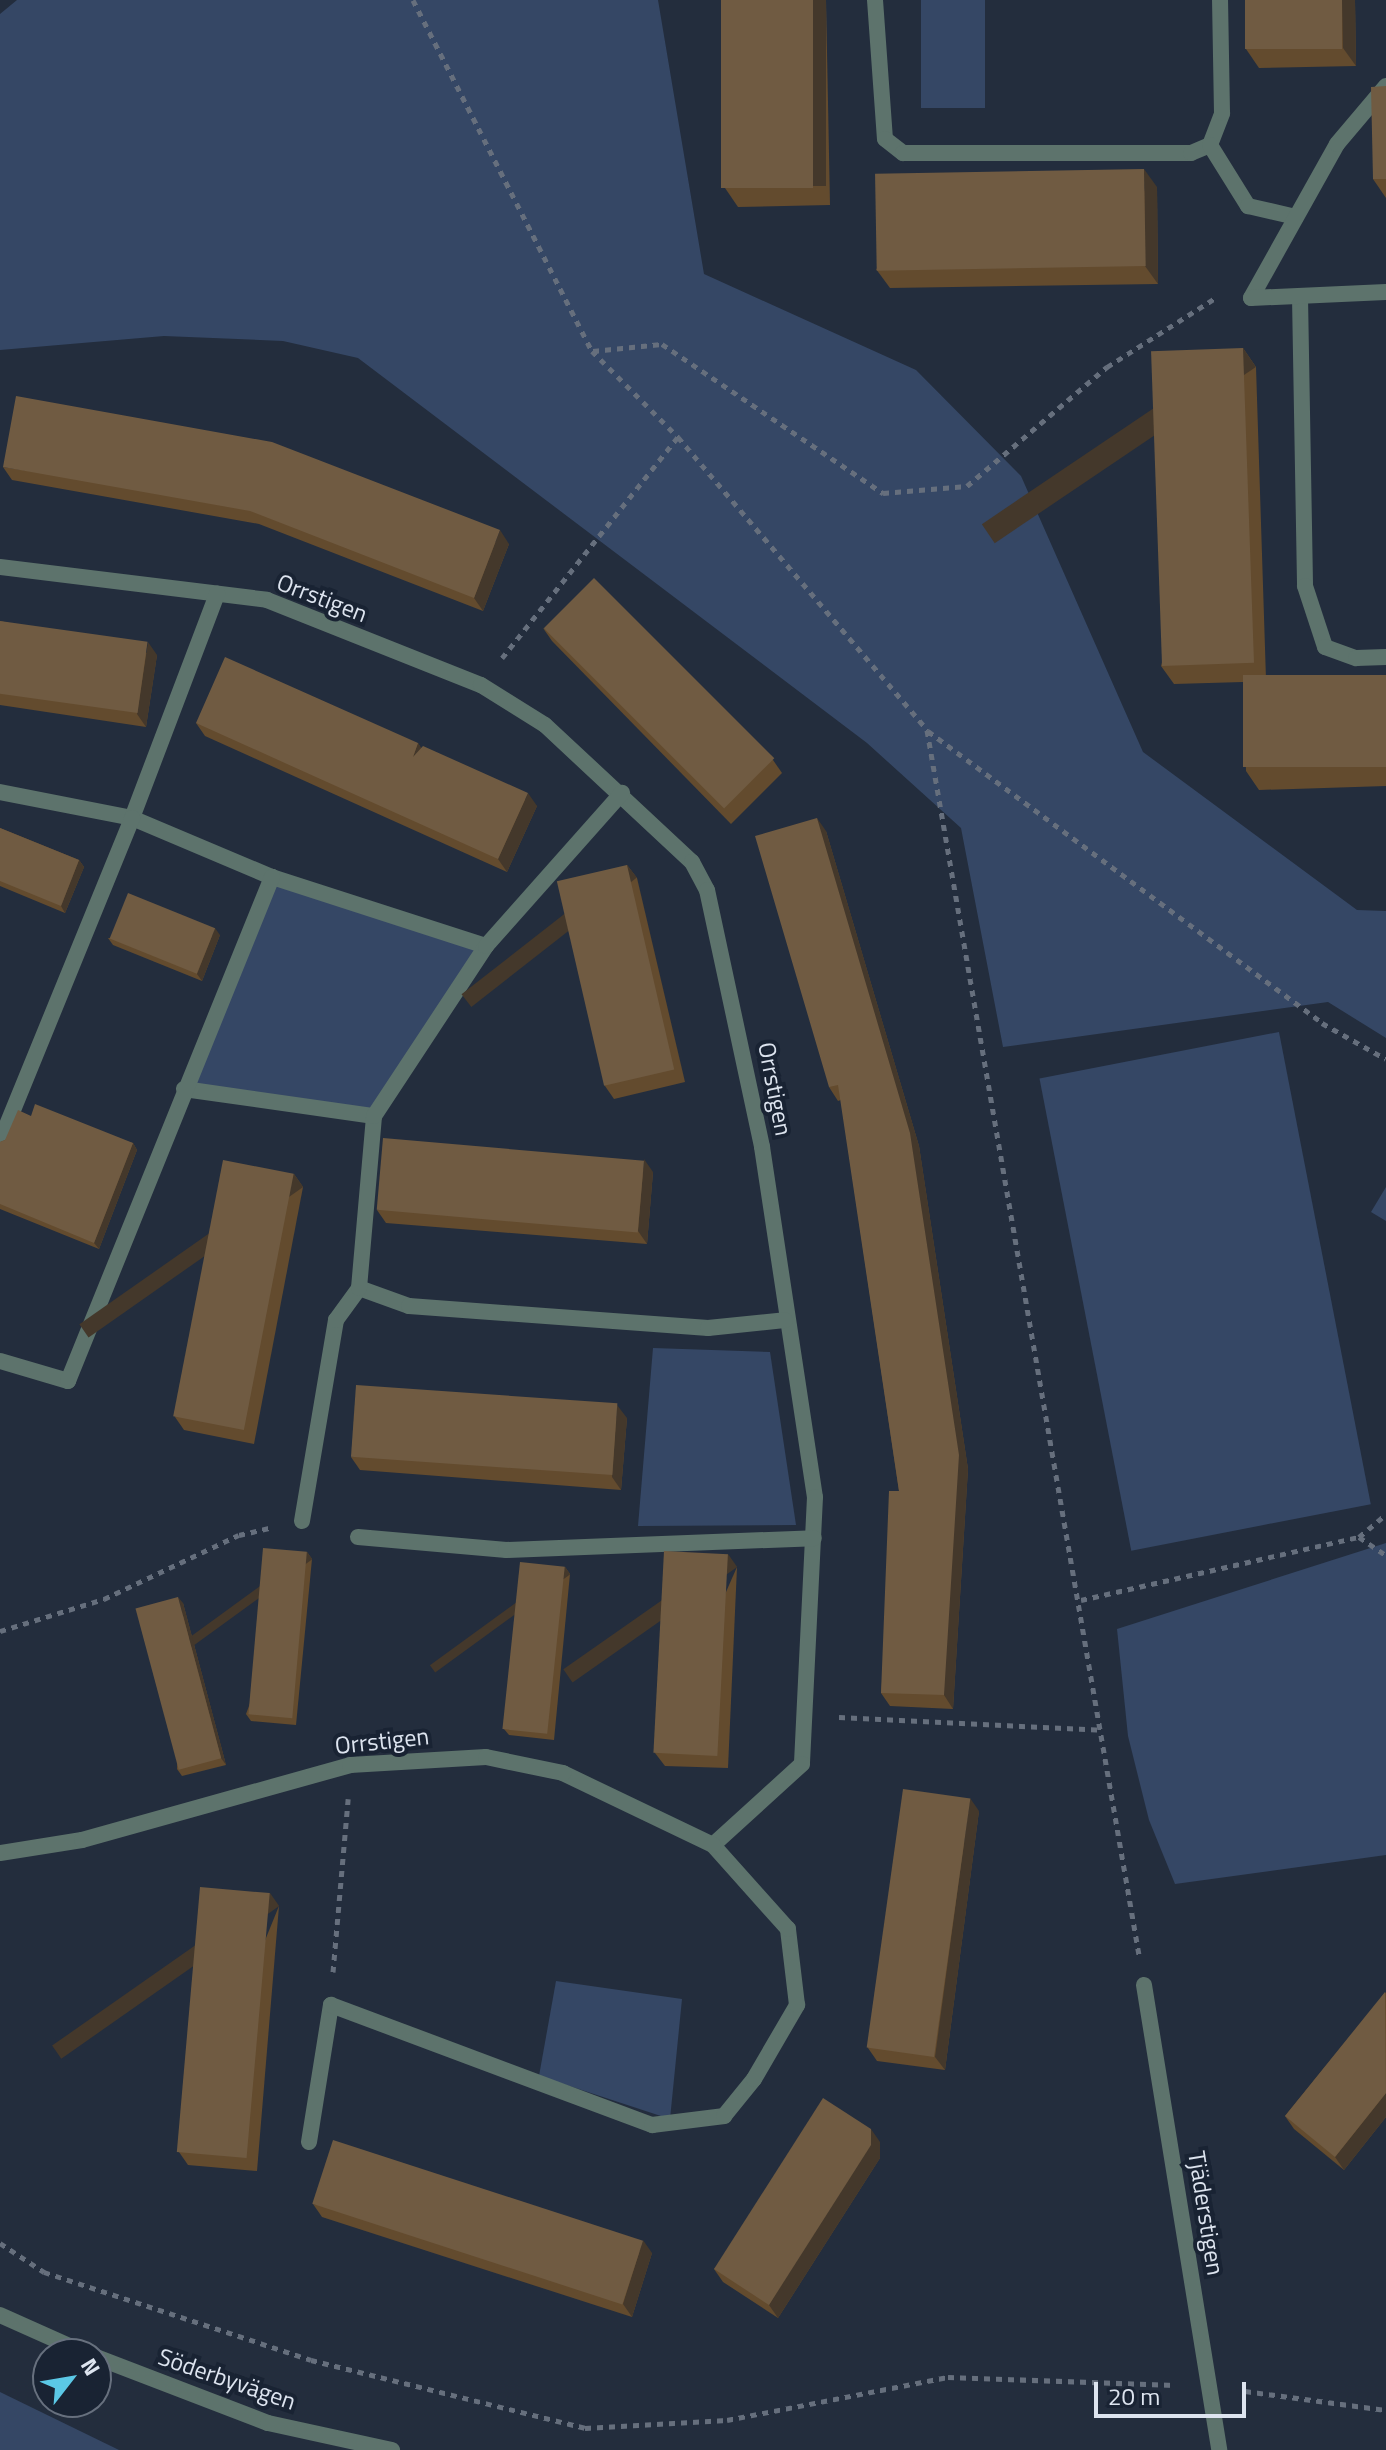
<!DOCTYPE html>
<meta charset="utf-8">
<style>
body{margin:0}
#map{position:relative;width:1386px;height:2450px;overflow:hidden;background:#232d3d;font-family:"Titillium Web",sans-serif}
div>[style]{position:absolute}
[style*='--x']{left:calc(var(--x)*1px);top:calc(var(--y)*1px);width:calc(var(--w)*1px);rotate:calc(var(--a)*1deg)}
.green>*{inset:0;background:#354765;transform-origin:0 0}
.path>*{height:5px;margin-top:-2.5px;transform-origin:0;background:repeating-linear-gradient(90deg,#666f7d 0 6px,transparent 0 12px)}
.service>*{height:16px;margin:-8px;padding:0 8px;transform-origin:8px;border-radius:8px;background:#5d736c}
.minor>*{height:16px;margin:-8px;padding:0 8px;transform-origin:8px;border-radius:8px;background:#5d736c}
.wall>*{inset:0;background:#634b2e}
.shaded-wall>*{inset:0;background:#44382b;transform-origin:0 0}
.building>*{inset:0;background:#705b42;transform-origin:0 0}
span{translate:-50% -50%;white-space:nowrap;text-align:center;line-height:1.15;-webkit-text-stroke:8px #192333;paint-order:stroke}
.street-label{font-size:24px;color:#dde4ef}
.north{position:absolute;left:32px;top:2338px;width:80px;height:80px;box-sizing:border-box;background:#192333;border:2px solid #67707e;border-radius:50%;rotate:59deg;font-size:22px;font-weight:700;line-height:32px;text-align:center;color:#dde4ef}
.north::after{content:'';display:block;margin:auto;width:28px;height:36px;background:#5bc8e6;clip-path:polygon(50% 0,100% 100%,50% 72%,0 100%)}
.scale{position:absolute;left:1094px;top:2382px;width:152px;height:36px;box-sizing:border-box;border:4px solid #dde4ef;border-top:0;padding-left:10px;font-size:24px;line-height:28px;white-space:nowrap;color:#dde4ef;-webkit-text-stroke:6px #192333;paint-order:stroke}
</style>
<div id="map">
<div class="green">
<i style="clip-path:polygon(17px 0,658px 0,704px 274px,916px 370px,1021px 476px,1143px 752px,1357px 910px,1386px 911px,1386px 1038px,1328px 1002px,1003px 1047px,961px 828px,867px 743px,358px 358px,283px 341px,164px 336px,0 350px,0 14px)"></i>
<i style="left:921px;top:0;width:64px;height:108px"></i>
<i style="clip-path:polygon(272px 877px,486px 946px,374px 1116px,184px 1089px)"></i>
<i style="left:1279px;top:1032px;width:481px;height:244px;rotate:79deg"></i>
<i style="clip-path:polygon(1386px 1187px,1386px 1221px,1371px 1212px)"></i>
<i style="clip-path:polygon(653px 1348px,770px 1352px,796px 1525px,638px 1526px)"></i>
<i style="clip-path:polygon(1386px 1543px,1386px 1855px,1175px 1884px,1149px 1820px,1128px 1736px,1117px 1629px)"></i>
<i style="clip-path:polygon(556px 1981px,682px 1999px,670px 2119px,539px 2076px)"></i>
<i style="clip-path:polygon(0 2392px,119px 2450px,0 2450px)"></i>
</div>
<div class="path">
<i style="--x:413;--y:0;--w:394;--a:63"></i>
<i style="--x:592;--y:351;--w:122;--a:45"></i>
<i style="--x:678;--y:437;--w:385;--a:49.6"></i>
<i style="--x:927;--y:730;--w:1243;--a:80.18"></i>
<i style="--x:593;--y:351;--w:69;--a:-5.8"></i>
<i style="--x:662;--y:344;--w:267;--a:34"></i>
<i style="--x:883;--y:493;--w:84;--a:-4.8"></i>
<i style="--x:967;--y:486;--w:184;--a:-40.4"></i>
<i style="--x:1107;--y:367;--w:130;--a:-32.5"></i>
<i style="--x:502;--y:658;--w:283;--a:-51.5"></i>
<i style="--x:928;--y:731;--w:490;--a:36.5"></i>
<i style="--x:1322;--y:1023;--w:73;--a:29.4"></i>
<i style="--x:1359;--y:1537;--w:32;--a:34"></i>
<i style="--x:1081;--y:1600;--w:285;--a:-12.8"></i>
<i style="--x:1359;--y:1537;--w:35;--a:-40"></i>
<i style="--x:0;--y:1631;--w:109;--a:-17.1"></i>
<i style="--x:104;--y:1599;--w:149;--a:-25.4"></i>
<i style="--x:239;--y:1535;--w:32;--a:-13"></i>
<i style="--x:839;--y:1717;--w:263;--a:2.8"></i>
<i style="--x:333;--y:1972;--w:174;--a:-85"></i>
<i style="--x:0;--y:2243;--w:53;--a:33.4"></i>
<i style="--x:44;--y:2272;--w:281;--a:18.2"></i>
<i style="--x:311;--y:2360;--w:282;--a:13.9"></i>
<i style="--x:585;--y:2428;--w:142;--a:-3.2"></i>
<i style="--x:727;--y:2420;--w:225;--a:-11"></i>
<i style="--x:948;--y:2377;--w:227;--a:2"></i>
<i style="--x:1245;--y:2391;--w:142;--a:7.7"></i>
</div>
<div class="service">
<i style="--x:875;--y:0;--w:139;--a:85.9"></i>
<i style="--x:885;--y:139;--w:23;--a:38"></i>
<i style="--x:903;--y:153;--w:288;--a:0"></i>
<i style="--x:1191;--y:153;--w:21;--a:-23"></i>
<i style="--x:1210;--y:145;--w:34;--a:-69"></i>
<i style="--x:1222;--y:113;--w:113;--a:-91"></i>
<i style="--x:1210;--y:145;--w:72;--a:58.1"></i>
<i style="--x:1248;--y:206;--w:49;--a:12.9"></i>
<i style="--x:1300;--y:297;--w:289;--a:89"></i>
<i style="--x:1305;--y:586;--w:64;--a:71.8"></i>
<i style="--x:1325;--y:647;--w:33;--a:20"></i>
<i style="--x:1356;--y:658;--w:30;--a:-2"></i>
<i style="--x:1251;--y:298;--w:176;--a:-60.8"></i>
<i style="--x:1337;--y:144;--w:76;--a:-49.8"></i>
<i style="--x:0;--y:567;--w:269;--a:7"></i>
<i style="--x:267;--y:600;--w:230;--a:21.7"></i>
<i style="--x:481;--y:685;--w:75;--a:32"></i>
<i style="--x:545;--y:725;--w:201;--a:43"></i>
<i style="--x:692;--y:862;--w:32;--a:62"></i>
<i style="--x:707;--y:890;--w:263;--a:77.9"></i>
<i style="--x:762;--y:1147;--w:354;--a:81.4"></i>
<i style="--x:815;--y:1497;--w:267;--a:92.8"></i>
<i style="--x:802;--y:1764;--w:120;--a:137.7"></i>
<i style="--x:0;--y:792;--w:135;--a:11.1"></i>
<i style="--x:132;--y:818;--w:152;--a:22.9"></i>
<i style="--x:272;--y:877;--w:225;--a:17.9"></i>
<i style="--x:132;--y:818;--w:240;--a:-69.2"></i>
<i style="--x:184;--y:1089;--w:192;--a:8.1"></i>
<i style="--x:359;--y:1288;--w:53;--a:19.8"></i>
<i style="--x:409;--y:1306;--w:300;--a:4.2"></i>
<i style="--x:708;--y:1328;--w:77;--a:-5.9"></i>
<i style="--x:0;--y:1361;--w:71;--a:16.4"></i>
<i style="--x:68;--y:1381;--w:544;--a:-67.96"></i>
<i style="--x:302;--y:1521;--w:204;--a:-80.4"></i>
<i style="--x:336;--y:1320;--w:39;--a:-54"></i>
<i style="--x:359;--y:1288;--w:173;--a:-85"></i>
<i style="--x:374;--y:1116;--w:204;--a:-56.6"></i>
<i style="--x:486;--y:946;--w:205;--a:-48.4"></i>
<i style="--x:358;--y:1537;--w:149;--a:5"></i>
<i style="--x:506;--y:1550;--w:308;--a:-2.2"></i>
<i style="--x:309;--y:2142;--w:139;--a:-80.9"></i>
<i style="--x:331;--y:2005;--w:343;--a:20.5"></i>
<i style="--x:652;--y:2125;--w:73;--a:-7.1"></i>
<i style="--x:724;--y:2116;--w:48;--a:-51"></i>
<i style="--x:754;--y:2079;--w:86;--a:-59.8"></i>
<i style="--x:797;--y:2005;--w:77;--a:-96.8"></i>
<i style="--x:788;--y:1929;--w:113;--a:-131.8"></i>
<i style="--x:713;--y:1845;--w:166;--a:-154.4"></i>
</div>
<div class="minor">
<i style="--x:1251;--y:298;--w:135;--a:-2.5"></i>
<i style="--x:0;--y:1142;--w:350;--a:-67.8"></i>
<i style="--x:0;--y:1853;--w:83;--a:-9"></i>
<i style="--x:82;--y:1840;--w:278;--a:-15.6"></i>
<i style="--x:350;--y:1765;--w:136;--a:-3.4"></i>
<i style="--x:486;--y:1757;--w:79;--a:11.7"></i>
<i style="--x:1144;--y:1985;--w:471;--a:80.8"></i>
<i style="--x:0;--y:2315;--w:95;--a:24.1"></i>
<i style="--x:96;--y:2357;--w:184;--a:21"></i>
<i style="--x:268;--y:2423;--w:127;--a:12.3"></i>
</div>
<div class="wall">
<i style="clip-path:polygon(721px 0,826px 0,830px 205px,738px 207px,725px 188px)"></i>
<i style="clip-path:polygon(1245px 0,1355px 0,1356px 66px,1259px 68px,1246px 49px)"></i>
<i style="clip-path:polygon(1386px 86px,1386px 198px,1373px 179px)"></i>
<i style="clip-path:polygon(1157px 187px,1158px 284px,890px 288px,876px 269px)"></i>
<i style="clip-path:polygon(1243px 348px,1256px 367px,1266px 679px,1386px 675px,1386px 786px,1259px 790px,1246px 771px,1243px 682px,1174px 684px,1161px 666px)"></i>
<i style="clip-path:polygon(3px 467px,509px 544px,483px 611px,259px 524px,12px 480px)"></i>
<i style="clip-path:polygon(0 621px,157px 655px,146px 727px,0 705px)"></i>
<i style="clip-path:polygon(543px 628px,773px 760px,782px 773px,731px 824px,552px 641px)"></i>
<i style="clip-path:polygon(196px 723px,418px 743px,421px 748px,537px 806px,507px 872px,205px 736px)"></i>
<i style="clip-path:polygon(0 828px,79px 860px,84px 867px,65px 913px,0 886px)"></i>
<i style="clip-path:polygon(826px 831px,919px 1146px,968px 1469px,953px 1709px,890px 1706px,881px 1693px,899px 1491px,841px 1100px,838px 1101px,829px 1087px)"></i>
<i style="clip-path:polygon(627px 865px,637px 878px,685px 1082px,614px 1099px,605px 1086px)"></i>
<i style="clip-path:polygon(220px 935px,202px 981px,113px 945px,108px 938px)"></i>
<i style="clip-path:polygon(31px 1116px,133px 1143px,137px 1150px,99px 1249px,0 1209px,0 1142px,5px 1140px)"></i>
<i style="clip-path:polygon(653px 1172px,647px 1244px,386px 1223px,377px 1210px)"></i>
<i style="clip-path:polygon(294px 1174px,303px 1187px,254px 1444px,184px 1430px,175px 1417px)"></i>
<i style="clip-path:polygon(627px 1418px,621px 1490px,360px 1470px,351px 1457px)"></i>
<i style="clip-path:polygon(307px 1552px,312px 1559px,296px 1725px,251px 1721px,246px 1714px)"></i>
<i style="clip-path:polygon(565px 1567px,570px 1574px,554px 1740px,509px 1735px,504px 1729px)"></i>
<i style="clip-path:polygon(737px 1567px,728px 1768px,665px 1766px,655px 1753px)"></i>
<i style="clip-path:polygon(183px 1603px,226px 1765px,182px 1776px,177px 1769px)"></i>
<i style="clip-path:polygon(979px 1811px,945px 2070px,877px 2061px,868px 2048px)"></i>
<i style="clip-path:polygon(279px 1906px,257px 2171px,188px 2165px,179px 2152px)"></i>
<i style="clip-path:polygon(1386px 1992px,1386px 2117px,1344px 2170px,1294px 2129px,1285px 2116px)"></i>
<i style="clip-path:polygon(880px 2142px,880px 2158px,778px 2318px,723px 2282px,714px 2269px)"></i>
<i style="clip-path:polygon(313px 2204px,652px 2253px,632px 2317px,322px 2217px)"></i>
</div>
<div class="shaded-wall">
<i style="left:813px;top:0;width:13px;height:186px"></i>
<i style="clip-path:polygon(1342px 0,1355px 0,1356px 66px,1343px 48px)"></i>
<i style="clip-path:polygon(1144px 169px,1157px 187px,1158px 284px,1145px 266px)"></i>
<i style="left:1243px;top:348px;width:23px;height:315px;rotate:56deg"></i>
<i style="clip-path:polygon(500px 530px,509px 544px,483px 611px,474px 598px)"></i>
<i style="clip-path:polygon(148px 642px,157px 655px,146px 727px,137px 714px)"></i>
<i style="clip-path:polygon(418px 743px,427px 757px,413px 757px)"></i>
<i style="clip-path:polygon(528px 793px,537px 806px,507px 872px,498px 859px)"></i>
<i style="clip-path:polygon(817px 818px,826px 831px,919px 1146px,968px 1469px,953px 1709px,944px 1695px)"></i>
<i style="clip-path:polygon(79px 860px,84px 867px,65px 913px,61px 906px)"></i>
<i style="left:627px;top:865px;width:16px;height:210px;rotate:52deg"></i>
<i style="clip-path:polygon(215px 928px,220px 935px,202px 981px,197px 974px)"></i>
<i style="clip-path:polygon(133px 1143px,137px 1150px,99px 1249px,94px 1243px)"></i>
<i style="clip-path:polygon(644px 1159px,653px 1172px,647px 1244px,638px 1231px)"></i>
<i style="left:294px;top:1174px;width:16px;height:262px;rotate:55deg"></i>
<i style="clip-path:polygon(617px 1405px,627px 1418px,621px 1490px,612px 1477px)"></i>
<i style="left:307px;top:1552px;width:9px;height:167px;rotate:54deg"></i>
<i style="left:728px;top:1554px;width:16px;height:201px;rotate:55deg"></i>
<i style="left:565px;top:1567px;width:9px;height:167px;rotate:54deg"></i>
<i style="clip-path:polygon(178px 1597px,183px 1603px,226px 1765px,221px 1758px)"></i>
<i style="clip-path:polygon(970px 1798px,979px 1811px,945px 2070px,935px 2057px)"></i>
<i style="left:270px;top:1893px;width:16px;height:266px;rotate:55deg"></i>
<i style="clip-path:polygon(1386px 2093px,1386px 2117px,1344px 2170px,1335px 2157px)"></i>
<i style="clip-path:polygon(871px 2129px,880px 2142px,880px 2158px,778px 2318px,769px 2305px)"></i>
<i style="clip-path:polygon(643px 2240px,652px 2253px,632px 2317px,623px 2304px)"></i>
</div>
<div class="building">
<i style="left:721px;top:0;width:92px;height:188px"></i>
<i style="left:1245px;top:0;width:97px;height:49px"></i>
<i style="clip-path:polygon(1386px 86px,1386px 179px,1373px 179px,1371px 87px)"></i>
<i style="left:1144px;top:169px;width:97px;height:269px;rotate:89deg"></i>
<i style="left:1243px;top:348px;width:315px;height:92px;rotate:88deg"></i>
<i style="clip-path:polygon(16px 396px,272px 442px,500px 530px,474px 598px,250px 511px,3px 467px)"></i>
<i style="left:594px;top:578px;width:255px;height:71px;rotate:45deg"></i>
<i style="left:0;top:621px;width:149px;height:72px;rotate:8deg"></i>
<i style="clip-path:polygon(225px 657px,418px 743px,413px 757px,423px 746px,528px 793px,498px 859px,196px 723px)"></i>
<i style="left:1386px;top:675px;width:92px;height:143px;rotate:90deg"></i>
<i style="clip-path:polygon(817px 818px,910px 1133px,959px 1455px,944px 1695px,881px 1693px,889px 1491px,899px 1491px,838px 1085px,829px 1087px,755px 836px)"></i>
<i style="clip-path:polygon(0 828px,79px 860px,61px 906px,0 881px)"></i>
<i style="left:627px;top:865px;width:210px;height:72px;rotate:77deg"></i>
<i style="left:128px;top:893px;width:94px;height:49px;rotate:22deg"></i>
<i style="clip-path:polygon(35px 1104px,133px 1143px,94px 1243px,0 1204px,0 1142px,5px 1140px,18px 1110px,31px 1116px)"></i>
<i style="left:383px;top:1138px;width:262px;height:72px;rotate:5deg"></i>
<i style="left:223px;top:1160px;width:72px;height:261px;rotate:11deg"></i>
<i style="left:356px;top:1385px;width:262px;height:72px;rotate:4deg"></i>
<i style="left:263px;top:1548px;width:44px;height:167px;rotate:5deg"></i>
<i style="left:664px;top:1551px;width:64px;height:202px;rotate:3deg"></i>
<i style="left:520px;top:1562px;width:45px;height:168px;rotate:6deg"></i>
<i style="left:178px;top:1597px;width:167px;height:44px;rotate:75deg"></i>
<i style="left:903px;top:1789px;width:68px;height:261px;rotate:8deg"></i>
<i style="left:200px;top:1887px;width:70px;height:266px;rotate:5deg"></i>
<i style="clip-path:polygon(1385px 1992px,1386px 2093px,1335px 2157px,1285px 2116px)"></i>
<i style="clip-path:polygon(823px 2098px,871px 2129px,871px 2145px,769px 2305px,714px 2269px)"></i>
<i style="left:333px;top:2140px;width:326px;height:67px;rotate:18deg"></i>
</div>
<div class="street-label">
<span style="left:322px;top:598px;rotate:21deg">Orrstigen</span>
<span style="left:775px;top:1089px;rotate:79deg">Orrstigen</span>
<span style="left:382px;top:1741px;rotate:-6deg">Orrstigen</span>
<span style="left:1206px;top:2213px;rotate:81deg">Tjäderstigen</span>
<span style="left:227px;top:2379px;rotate:19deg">Söderbyvägen</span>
</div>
<div class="north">N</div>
<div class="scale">20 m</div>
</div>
